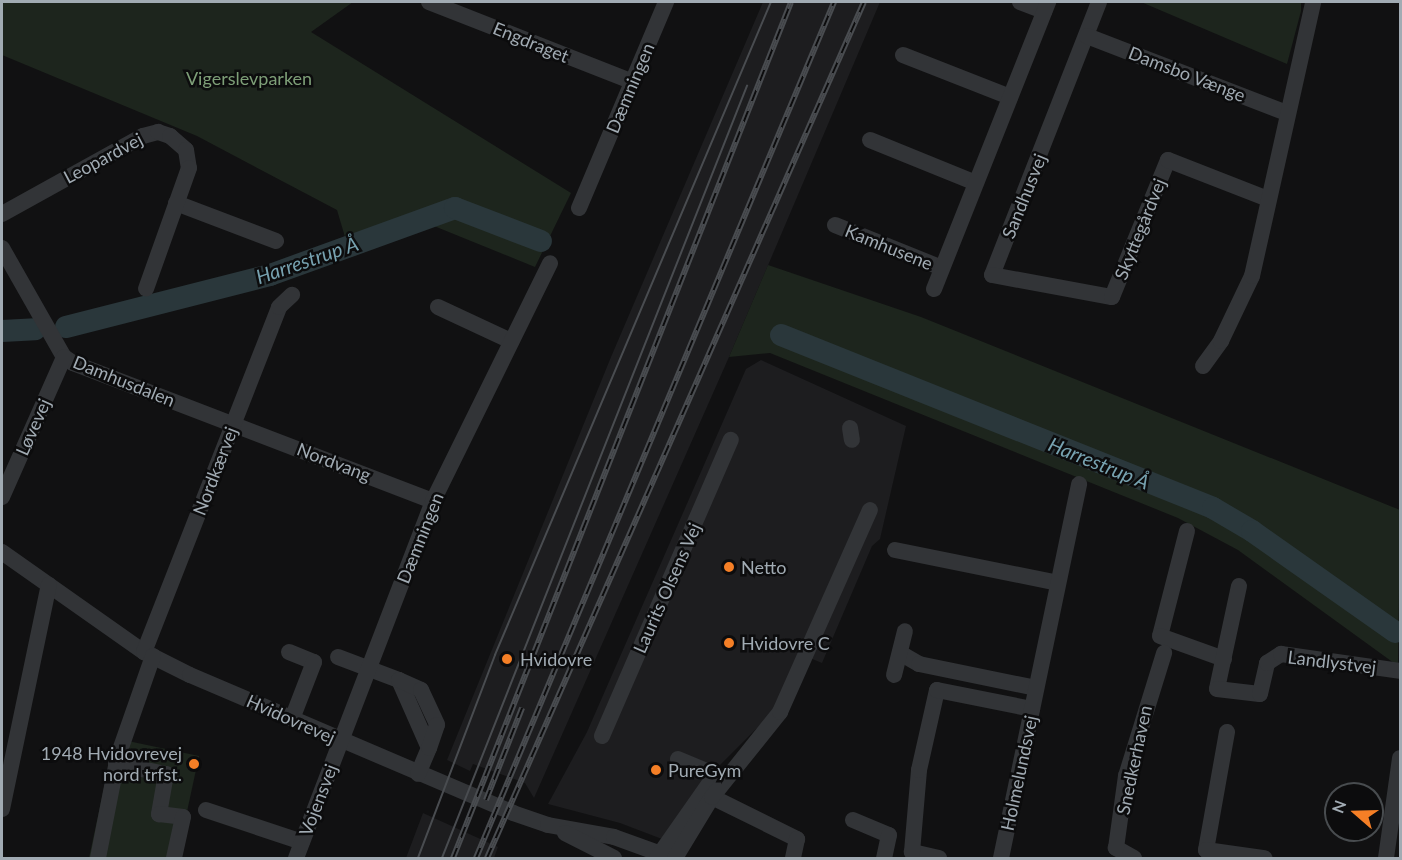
<!DOCTYPE html>
<meta charset="utf-8">
<style>
body{margin:0}
#map{position:relative;width:1402px;height:860px;overflow:hidden;background:#111112;font-family:Lato,sans-serif}
div>[style]{position:absolute}
[style*='--x']{left:calc(var(--x)*1px);top:calc(var(--y)*1px);width:calc(var(--w)*1px);rotate:calc(var(--a)*1deg)}
.built>*{inset:0;background:#1d1d1f}
.green>*{inset:0;background:#1d251d}
.river>*{height:22px;margin:-11px;padding:0 11px;transform-origin:11px;border-radius:11px;background:#2a373b}
.minor>*{height:16px;margin:-8px;padding:0 8px;transform-origin:8px;border-radius:8px;background:#323437}
.tram>*{height:1.5px;margin:-0.75px;padding:0 0.75px;transform-origin:0.75px;border-radius:0.75px;background:#494c50}
.rail>*{height:6px;margin-top:-3px;transform-origin:0;background:repeating-linear-gradient(90deg,#0c0c0d 0 11px,#494c50 0 22px);box-sizing:border-box;border-block:2px solid #494c50}
.dots>*{width:16px;height:16px;translate:-50% -50%;box-sizing:border-box;border:3px solid #0c0c0d;border-radius:50%}
span{translate:-50% -50%;white-space:nowrap;text-align:center;line-height:1.15;-webkit-text-stroke:5px #0c0c0d;paint-order:stroke}
.street-label{font-size:18px;color:#a1abb3}
.park-label{font-size:18px;color:#7e9f78}
.poi-label{font-size:18px;color:#a1abb3}
.left{translate:0 -50%;text-align:left}
.right{translate:-100% -50%;text-align:right}
.water-label{font-size:20px;color:#77a2b0;font-style:italic}
.frame{position:absolute;inset:0;border:3px solid #a1abb3;pointer-events:none}
.north{position:absolute;left:1324px;top:782px;width:60px;height:60px;box-sizing:border-box;background:#0c0c0d;border:2px solid #484c4f;border-radius:50%;rotate:290deg;font-size:16px;font-weight:700;line-height:24px;text-align:center;color:#a1abb3}
.north::after{content:'';display:block;margin:auto;width:21px;height:27px;background:#f57f26;clip-path:polygon(50% 0,100% 100%,50% 72%,0 100%)}
</style>
<div id="map">
<div class="built">
<i style="clip-path:polygon(763px 2px,880px 2px,729px 357px,534px 798px,525px 783px,473px 764px,470px 771px,447px 760px,611px 357px)"></i>
<i style="clip-path:polygon(761px 360px,906px 426px,880px 539px,872px 546px,822px 663px,805px 656px,785px 700px,718px 767px,662px 839px,620px 823px,548px 804px,587px 732px,746px 369px)"></i>
<i style="clip-path:polygon(423px 813px,498px 847px,494px 858px,406px 858px)"></i>
</div>
<div class="green">
<i style="clip-path:polygon(2px 2px,353px 2px,311px 32px,571px 193px,535px 267px,434px 226px,351px 257px,337px 210px,197px 136px,2px 55px)"></i>
<i style="clip-path:polygon(1141px 2px,1301px 2px,1301px 11px,1287px 64px)"></i>
<i style="clip-path:polygon(768px 265px,921px 317px,1400px 510px,1398px 666px,1238px 550px,1178px 518px,770px 353px,729px 357px)"></i>
<i style="clip-path:polygon(128px 741px,199px 756px,177px 858px,89px 858px,111px 755px)"></i>
</div>
<div class="river">
<i style="--x:66;--y:327;--w:211;--a:-14.3"></i>
<i style="--x:270;--y:275;--w:197;--a:-19.9"></i>
<i style="--x:455;--y:208;--w:92;--a:21"></i>
<i style="--x:2;--y:331;--w:33;--a:-3"></i>
<i style="--x:781;--y:335;--w:465;--a:21.8"></i>
<i style="--x:1213;--y:508;--w:45;--a:30.5"></i>
<i style="--x:1252;--y:531;--w:175;--a:35.2"></i>
</div>
<div class="minor">
<i style="--x:429;--y:2;--w:219;--a:21.4"></i>
<i style="--x:1020;--y:2;--w:26;--a:21"></i>
<i style="--x:1099;--y:2;--w:293;--a:111.4"></i>
<i style="--x:992;--y:275;--w:122;--a:10.4"></i>
<i style="--x:1112;--y:297;--w:148;--a:-67.8"></i>
<i style="--x:1168;--y:160;--w:107;--a:21.3"></i>
<i style="--x:1087;--y:36;--w:214;--a:21.1"></i>
<i style="--x:903;--y:55;--w:115;--a:21.4"></i>
<i style="--x:870;--y:140;--w:114;--a:22.1"></i>
<i style="--x:176;--y:203;--w:107;--a:20.8"></i>
<i style="--x:579;--y:208;--w:224;--a:-67.1"></i>
<i style="--x:2;--y:214;--w:161;--a:-29"></i>
<i style="--x:143;--y:136;--w:16;--a:-15"></i>
<i style="--x:158;--y:132;--w:13;--a:18"></i>
<i style="--x:170;--y:136;--w:21;--a:41"></i>
<i style="--x:186;--y:150;--w:18;--a:81"></i>
<i style="--x:189;--y:168;--w:128;--a:109.6"></i>
<i style="--x:835;--y:225;--w:115;--a:21.9"></i>
<i style="--x:2;--y:248;--w:125;--a:60.4"></i>
<i style="--x:64;--y:357;--w:11;--a:34"></i>
<i style="--x:73;--y:363;--w:386;--a:21"></i>
<i style="--x:934;--y:289;--w:309;--a:-68.3"></i>
<i style="--x:438;--y:307;--w:81;--a:25"></i>
<i style="--x:1203;--y:366;--w:31;--a:-54"></i>
<i style="--x:1221;--y:341;--w:72;--a:-64.5"></i>
<i style="--x:1252;--y:276;--w:281;--a:-77.4"></i>
<i style="--x:850;--y:428;--w:12;--a:81"></i>
<i style="--x:2;--y:497;--w:153;--a:-66.1"></i>
<i style="--x:1187;--y:531;--w:108;--a:104.4"></i>
<i style="--x:1160;--y:636;--w:68;--a:19.8"></i>
<i style="--x:895;--y:550;--w:166;--a:11.4"></i>
<i style="--x:2;--y:552;--w:174;--a:35.2"></i>
<i style="--x:144;--y:652;--w:51;--a:26.6"></i>
<i style="--x:190;--y:675;--w:351;--a:23.1"></i>
<i style="--x:513;--y:813;--w:37;--a:19"></i>
<i style="--x:548;--y:825;--w:67;--a:10.3"></i>
<i style="--x:614;--y:837;--w:62;--a:19.9"></i>
<i style="--x:1239;--y:586;--w:105;--a:102.1"></i>
<i style="--x:1217;--y:689;--w:43;--a:6.6"></i>
<i style="--x:1260;--y:694;--w:32;--a:-77"></i>
<i style="--x:1267;--y:663;--w:17;--a:-33"></i>
<i style="--x:1281;--y:654;--w:120;--a:8.1"></i>
<i style="--x:144;--y:652;--w:370;--a:-68.6"></i>
<i style="--x:279;--y:307;--w:18;--a:-43"></i>
<i style="--x:289;--y:652;--w:27;--a:22"></i>
<i style="--x:314;--y:662;--w:61;--a:111.1"></i>
<i style="--x:900;--y:653;--w:22;--a:30"></i>
<i style="--x:919;--y:664;--w:119;--a:11.6"></i>
<i style="--x:338;--y:657;--w:65;--a:20.7"></i>
<i style="--x:399;--y:680;--w:74;--a:66.2"></i>
<i style="--x:429;--y:748;--w:28;--a:113"></i>
<i style="--x:894;--y:675;--w:45;--a:-76"></i>
<i style="--x:399;--y:680;--w:24;--a:24"></i>
<i style="--x:421;--y:690;--w:38;--a:65"></i>
<i style="--x:437;--y:725;--w:24;--a:109"></i>
<i style="--x:1227;--y:732;--w:120;--a:100.1"></i>
<i style="--x:1206;--y:850;--w:59;--a:7.9"></i>
<i style="--x:602;--y:736;--w:323;--a:-66.5"></i>
<i style="--x:678;--y:759;--w:41;--a:22.8"></i>
<i style="--x:116;--y:764;--w:51;--a:11.3"></i>
<i style="--x:166;--y:774;--w:41;--a:99.9"></i>
<i style="--x:159;--y:814;--w:24;--a:7"></i>
<i style="--x:183;--y:817;--w:42;--a:102.4"></i>
<i style="--x:712;--y:797;--w:95;--a:26.3"></i>
<i style="--x:797;--y:839;--w:19;--a:102"></i>
<i style="--x:2;--y:809;--w:229;--a:-78.2"></i>
<i style="--x:206;--y:810;--w:101;--a:18.4"></i>
<i style="--x:853;--y:820;--w:39;--a:23"></i>
<i style="--x:889;--y:835;--w:24;--a:102"></i>
<i style="--x:565;--y:833;--w:55;--a:27"></i>
<i style="--x:98;--y:858;--w:104;--a:-78.9"></i>
<i style="--x:118;--y:756;--w:106;--a:-70.7"></i>
<i style="--x:296;--y:858;--w:382;--a:-69"></i>
<i style="--x:433;--y:501;--w:265;--a:-63.8"></i>
<i style="--x:657;--y:858;--w:98;--a:-55"></i>
<i style="--x:675;--y:858;--w:71;--a:-58.8"></i>
<i style="--x:712;--y:797;--w:109;--a:-51.3"></i>
<i style="--x:780;--y:712;--w:221;--a:-66"></i>
<i style="--x:939;--y:858;--w:28;--a:-167"></i>
<i style="--x:912;--y:852;--w:82;--a:-85.1"></i>
<i style="--x:919;--y:770;--w:82;--a:-77.3"></i>
<i style="--x:937;--y:690;--w:97;--a:11.3"></i>
<i style="--x:1001;--y:858;--w:382;--a:-78.2"></i>
<i style="--x:1134;--y:858;--w:21;--a:-151"></i>
<i style="--x:1116;--y:848;--w:73;--a:-82.1"></i>
<i style="--x:1126;--y:776;--w:129;--a:-72.8"></i>
<i style="--x:1386;--y:858;--w:101;--a:-82"></i>
</div>
<div class="tram">
<i style="--x:418;--y:858;--w:217;--a:-69.2"></i>
<i style="--x:495;--y:655;--w:709;--a:-67.09"></i>
<i style="--x:442;--y:858;--w:830;--a:-68.44"></i>
</div>
<div class="rail">
<i style="--x:486;--y:800;--w:99;--a:-68.6"></i>
<i style="--x:453;--y:858;--w:920;--a:-68.45"></i>
<i style="--x:476;--y:858;--w:928;--a:-67.3"></i>
<i style="--x:487;--y:858;--w:935;--a:-66.23"></i>
</div>
<div class="dots">
<i style="left:729px;top:567px;background:#f57f26"></i>
<i style="left:729px;top:643px;background:#f57f26"></i>
<i style="left:507px;top:659px;background:#f57f26"></i>
<i style="left:194px;top:764px;background:#f57f26"></i>
<i style="left:656px;top:770px;background:#f57f26"></i>
</div>
<div class="street-label">
<span style="left:531px;top:42px;rotate:22deg">Engdraget</span>
<span style="left:1187px;top:74px;rotate:21deg">Damsbo Vænge</span>
<span style="left:630px;top:88px;rotate:-67deg">Dæmningen</span>
<span style="left:103px;top:158px;rotate:-28deg">Leopardvej</span>
<span style="left:1024px;top:196px;rotate:-68deg">Sandhusvej</span>
<span style="left:1140px;top:229px;rotate:-68deg">Skyttegårdvej</span>
<span style="left:889px;top:247px;rotate:22deg">Kamhusene</span>
<span style="left:124px;top:381px;rotate:22deg">Damhusdalen</span>
<span style="left:33px;top:427px;rotate:-66deg">Løvevej</span>
<span style="left:334px;top:462px;rotate:21deg">Nordvang</span>
<span style="left:215px;top:471px;rotate:-69deg">Nordkærvej</span>
<span style="left:420px;top:538px;rotate:-68deg">Dæmningen</span>
<span style="left:667px;top:588px;rotate:-66deg">Laurits Olsens Vej</span>
<span style="left:1332px;top:662px;rotate:7deg">Landlystvej</span>
<span style="left:291px;top:719px;rotate:24deg">Hvidovrevej</span>
<span style="left:1134px;top:760px;rotate:-78deg">Snedkerhaven</span>
<span style="left:1019px;top:773px;rotate:-78deg">Holmelundsvej</span>
<span style="left:318px;top:800px;rotate:-69deg">Vojensvej</span>
</div>
<div class="park-label">
<span style="left:249px;top:78px">Vigerslevparken</span>
</div>
<div class="poi-label">
<span class="left" style="left:741px;top:567px">Netto</span>
<span class="left" style="left:741px;top:643px">Hvidovre C</span>
<span class="left" style="left:520px;top:659px">Hvidovre</span>
<span class="right" style="left:182px;top:764px">1948 Hvidovrevej<br>nord trfst.</span>
<span class="left" style="left:668px;top:770px">PureGym</span>
</div>
<div class="water-label">
<span style="left:307px;top:260px;rotate:-19deg">Harrestrup Å</span>
<span style="left:1099px;top:463px;rotate:22deg">Harrestrup Å</span>
</div>
<div class="frame"></div>
<div class="north">N</div>
</div>
